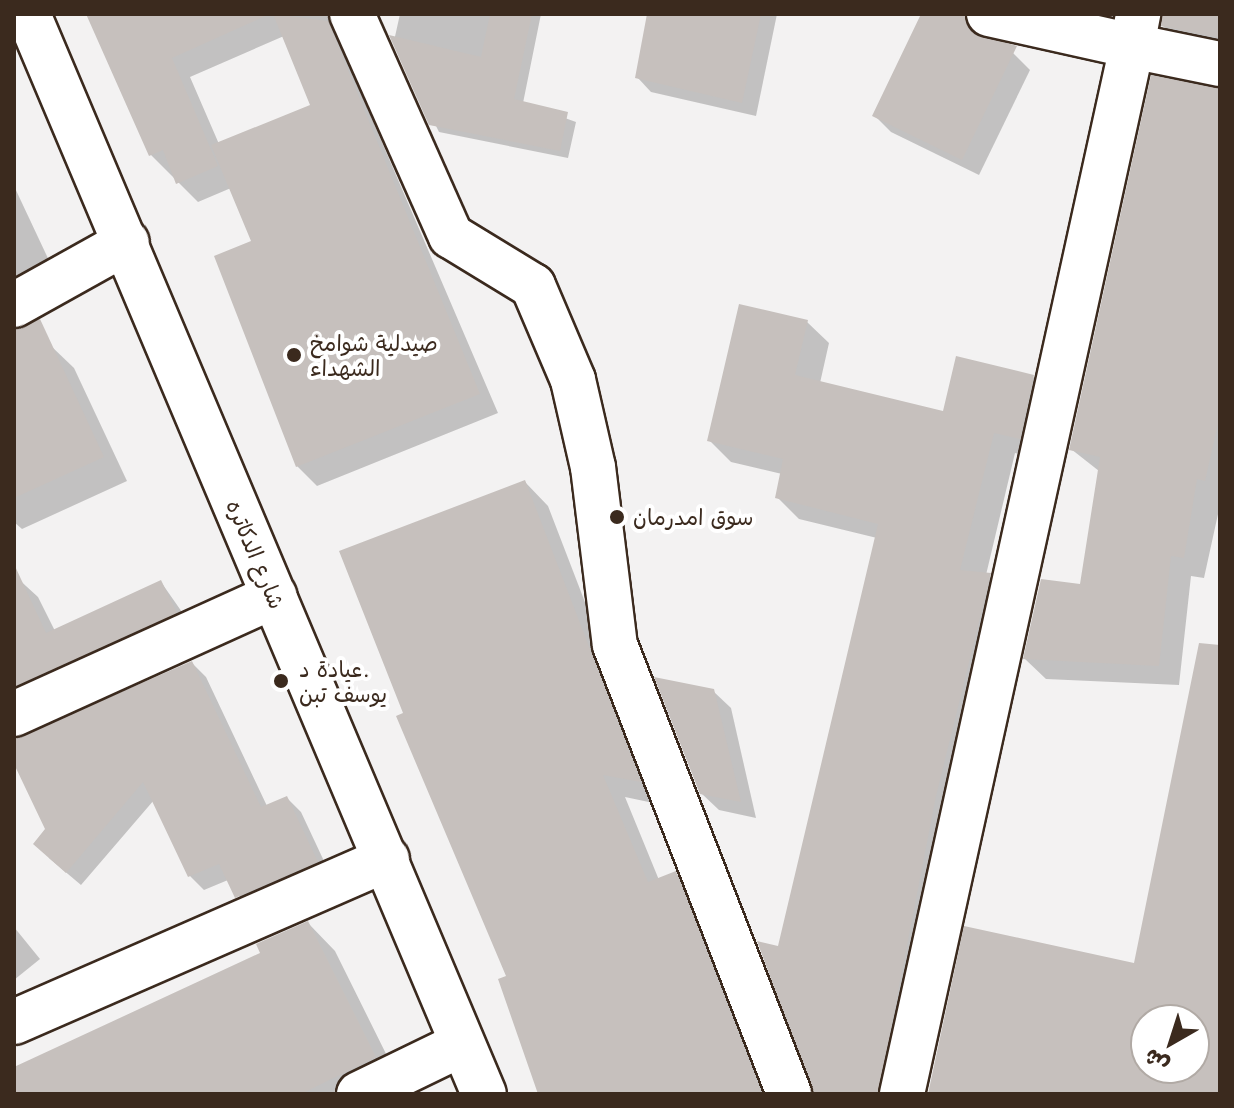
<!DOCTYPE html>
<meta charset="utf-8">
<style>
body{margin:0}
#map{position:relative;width:1234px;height:1108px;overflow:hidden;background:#f3f2f2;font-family:Mali,"Playpen Sans Arabic",sans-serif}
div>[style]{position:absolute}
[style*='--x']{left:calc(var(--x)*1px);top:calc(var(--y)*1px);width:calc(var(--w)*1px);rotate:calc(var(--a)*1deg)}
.shadow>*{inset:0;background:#0003}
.building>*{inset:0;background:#c6c0bd}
.roads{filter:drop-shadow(2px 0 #3b2a1e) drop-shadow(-2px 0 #3b2a1e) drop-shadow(0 2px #3b2a1e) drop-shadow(0 -2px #3b2a1e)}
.street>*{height:44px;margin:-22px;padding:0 22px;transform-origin:22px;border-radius:22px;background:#fff}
.secondary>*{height:44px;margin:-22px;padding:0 22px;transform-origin:22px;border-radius:22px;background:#fff}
.dots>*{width:22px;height:22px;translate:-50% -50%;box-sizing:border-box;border:4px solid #fff;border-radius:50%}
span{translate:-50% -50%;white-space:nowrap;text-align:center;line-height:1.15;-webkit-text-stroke:8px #fff;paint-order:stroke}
.poi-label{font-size:22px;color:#3b2a1e}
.left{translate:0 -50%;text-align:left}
.street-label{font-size:22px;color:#3b2a1e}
.frame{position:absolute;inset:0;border:16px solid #3b2a1e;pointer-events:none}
.north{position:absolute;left:1130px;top:1004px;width:80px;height:80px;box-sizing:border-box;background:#fff;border:2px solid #b1aaa5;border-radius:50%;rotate:219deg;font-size:22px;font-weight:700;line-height:32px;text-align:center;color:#3b2a1e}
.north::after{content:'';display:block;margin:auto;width:28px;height:36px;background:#3b2a1e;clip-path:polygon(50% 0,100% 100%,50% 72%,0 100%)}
</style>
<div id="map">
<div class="shadow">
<i style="clip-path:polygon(evenodd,88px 14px,327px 14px,498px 413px,317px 486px,297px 466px,254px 242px,231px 188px,198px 202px,151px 155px,88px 14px,284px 36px,312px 106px,219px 144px,190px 77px,284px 36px)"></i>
<i style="clip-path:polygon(400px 14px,541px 14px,523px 103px,576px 122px,568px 158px,439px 132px,394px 41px)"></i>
<i style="clip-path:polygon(649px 14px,777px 14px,756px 116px,651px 92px,637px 77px)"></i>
<i style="clip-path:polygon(924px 14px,1013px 53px,1030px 70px,979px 175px,891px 132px,875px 116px)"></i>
<i style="clip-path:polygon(1059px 14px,1151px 14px,1133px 36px)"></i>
<i style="clip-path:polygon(1163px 14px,1220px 14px,1220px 54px,1184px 46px,1163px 26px)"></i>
<i style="clip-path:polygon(1220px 89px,1220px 505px,1204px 578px,1191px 576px,1179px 685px,1046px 679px,1025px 659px,1082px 586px,1099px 471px,1071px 449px)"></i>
<i style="clip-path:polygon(14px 186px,53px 269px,14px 287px)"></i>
<i style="clip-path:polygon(807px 322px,829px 343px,820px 383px,944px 413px,1033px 377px,1055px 399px,1042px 459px,1015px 453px,986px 575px,1011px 597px,902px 1094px,813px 1094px,760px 944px,780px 948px,877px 538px,799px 519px,777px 497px,782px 474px,731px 462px,709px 440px)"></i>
<i style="clip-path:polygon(50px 345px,74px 368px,127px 481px,22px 529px,14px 522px,14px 361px)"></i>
<i style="clip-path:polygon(525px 482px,548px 506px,663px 805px,625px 797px,659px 880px,675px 873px,699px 897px,777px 1094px,539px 1094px,508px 977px,406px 714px)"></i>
<i style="clip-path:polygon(14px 575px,38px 597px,55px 631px,161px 582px,198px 635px,14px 729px)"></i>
<i style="clip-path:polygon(192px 663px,206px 677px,267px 806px,287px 798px,301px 812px,331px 876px,250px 911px,228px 880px,204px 890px,190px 876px,154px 800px,81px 885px,49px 858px,47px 830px,14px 759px,14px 738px)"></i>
<i style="clip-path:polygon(713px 691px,731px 708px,756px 818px,719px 810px,701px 793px)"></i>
<i style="clip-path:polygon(308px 923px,335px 951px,402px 1086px,389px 1094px,14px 1094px,14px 1070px,263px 954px)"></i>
<i style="clip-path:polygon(14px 927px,40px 959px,14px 980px)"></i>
</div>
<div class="building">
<i style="clip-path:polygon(86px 14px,270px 14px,172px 58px,218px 166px,176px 184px,163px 150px,149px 156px)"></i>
<i style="clip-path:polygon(273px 14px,328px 21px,480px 394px,296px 467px,214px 256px,251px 241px,211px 145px,310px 105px)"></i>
<i style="clip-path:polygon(490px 14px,532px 14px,514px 99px,568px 112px,560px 151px,429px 125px,389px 35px,481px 57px)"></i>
<i style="clip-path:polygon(647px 14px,761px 14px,742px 103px,635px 78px)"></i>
<i style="clip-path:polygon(921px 14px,965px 14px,973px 33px,1017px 46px,962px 160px,872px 116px)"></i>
<i style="clip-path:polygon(1162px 14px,1220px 14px,1220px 38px,1161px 26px)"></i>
<i style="clip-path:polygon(1151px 75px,1220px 88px,1220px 415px,1205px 481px,1197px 479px,1184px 558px,1171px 556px,1159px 666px,1023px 659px,1041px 579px,1080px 584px,1100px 457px,1069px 450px)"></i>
<i style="clip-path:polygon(739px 304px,808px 320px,795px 375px,943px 411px,956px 356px,1034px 375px,1020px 439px,994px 433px,960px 570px,991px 573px,936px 796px,878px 1094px,813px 1094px,757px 941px,778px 946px,878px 524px,775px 498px,783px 459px,707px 441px)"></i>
<i style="clip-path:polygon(40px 319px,104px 457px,14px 498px,14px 330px)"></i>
<i style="clip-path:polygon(525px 480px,641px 782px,603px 775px,648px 882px,676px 871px,762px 1094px,538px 1094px,498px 979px,506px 976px,396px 716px,403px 713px,339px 551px)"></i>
<i style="clip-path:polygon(14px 564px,46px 633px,161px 580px,177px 613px,14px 687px)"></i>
<i style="clip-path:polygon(evenodd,1199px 643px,1220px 645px,1220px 1094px,928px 1094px,964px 926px,1134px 963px,1199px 643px,1146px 1020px,1194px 1020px,1194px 1068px,1146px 1068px,1146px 1020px)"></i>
<i style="clip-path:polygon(192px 661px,261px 807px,287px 796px,318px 862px,235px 898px,219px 864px,188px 877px,143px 782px,66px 873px,33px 844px,45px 829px,14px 764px,14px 739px)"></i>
<i style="clip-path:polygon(654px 677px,714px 689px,741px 802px,700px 794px)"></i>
<i style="clip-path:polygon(308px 921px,376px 1057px,301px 1094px,14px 1094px,14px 1067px,260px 953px,256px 944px)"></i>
</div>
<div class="roads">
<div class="street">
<i style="--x:352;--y:14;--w:243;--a:66"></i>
<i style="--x:451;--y:236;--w:96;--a:31.4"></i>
<i style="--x:533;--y:286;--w:102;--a:66.9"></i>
<i style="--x:573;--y:380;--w:89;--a:77.1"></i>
<i style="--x:593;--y:467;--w:179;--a:83"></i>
<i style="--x:615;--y:645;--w:482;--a:68.8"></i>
<i style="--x:989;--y:14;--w:147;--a:12.6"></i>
<i style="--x:1132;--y:46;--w:33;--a:-79"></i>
<i style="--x:14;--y:305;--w:129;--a:-29.1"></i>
<i style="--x:14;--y:714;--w:286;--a:-24.4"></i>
<i style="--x:14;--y:1022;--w:407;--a:-23.6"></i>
<i style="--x:359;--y:1094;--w:110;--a:-25.9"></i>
<i style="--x:902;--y:1094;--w:1073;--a:-77.62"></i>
<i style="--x:1132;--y:46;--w:90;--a:11.6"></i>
</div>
<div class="secondary">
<i style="--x:28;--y:14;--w:1172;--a:67.11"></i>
</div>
</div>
<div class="dots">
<i style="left:294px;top:355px;background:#3b2a1e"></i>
<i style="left:617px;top:517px;background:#3b2a1e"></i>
<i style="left:281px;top:681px;background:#3b2a1e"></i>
</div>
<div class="poi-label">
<span class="left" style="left:310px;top:355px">صيدلية شوامخ<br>الشهداء</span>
<span class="left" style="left:633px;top:517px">سوق امدرمان</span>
<span class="left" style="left:299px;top:681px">عيادة د.<br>يوسف تبن</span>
</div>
<div class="street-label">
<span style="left:256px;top:554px;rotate:67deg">شارع الدكاتره</span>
</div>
<div class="frame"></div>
<div class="north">ش</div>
</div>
